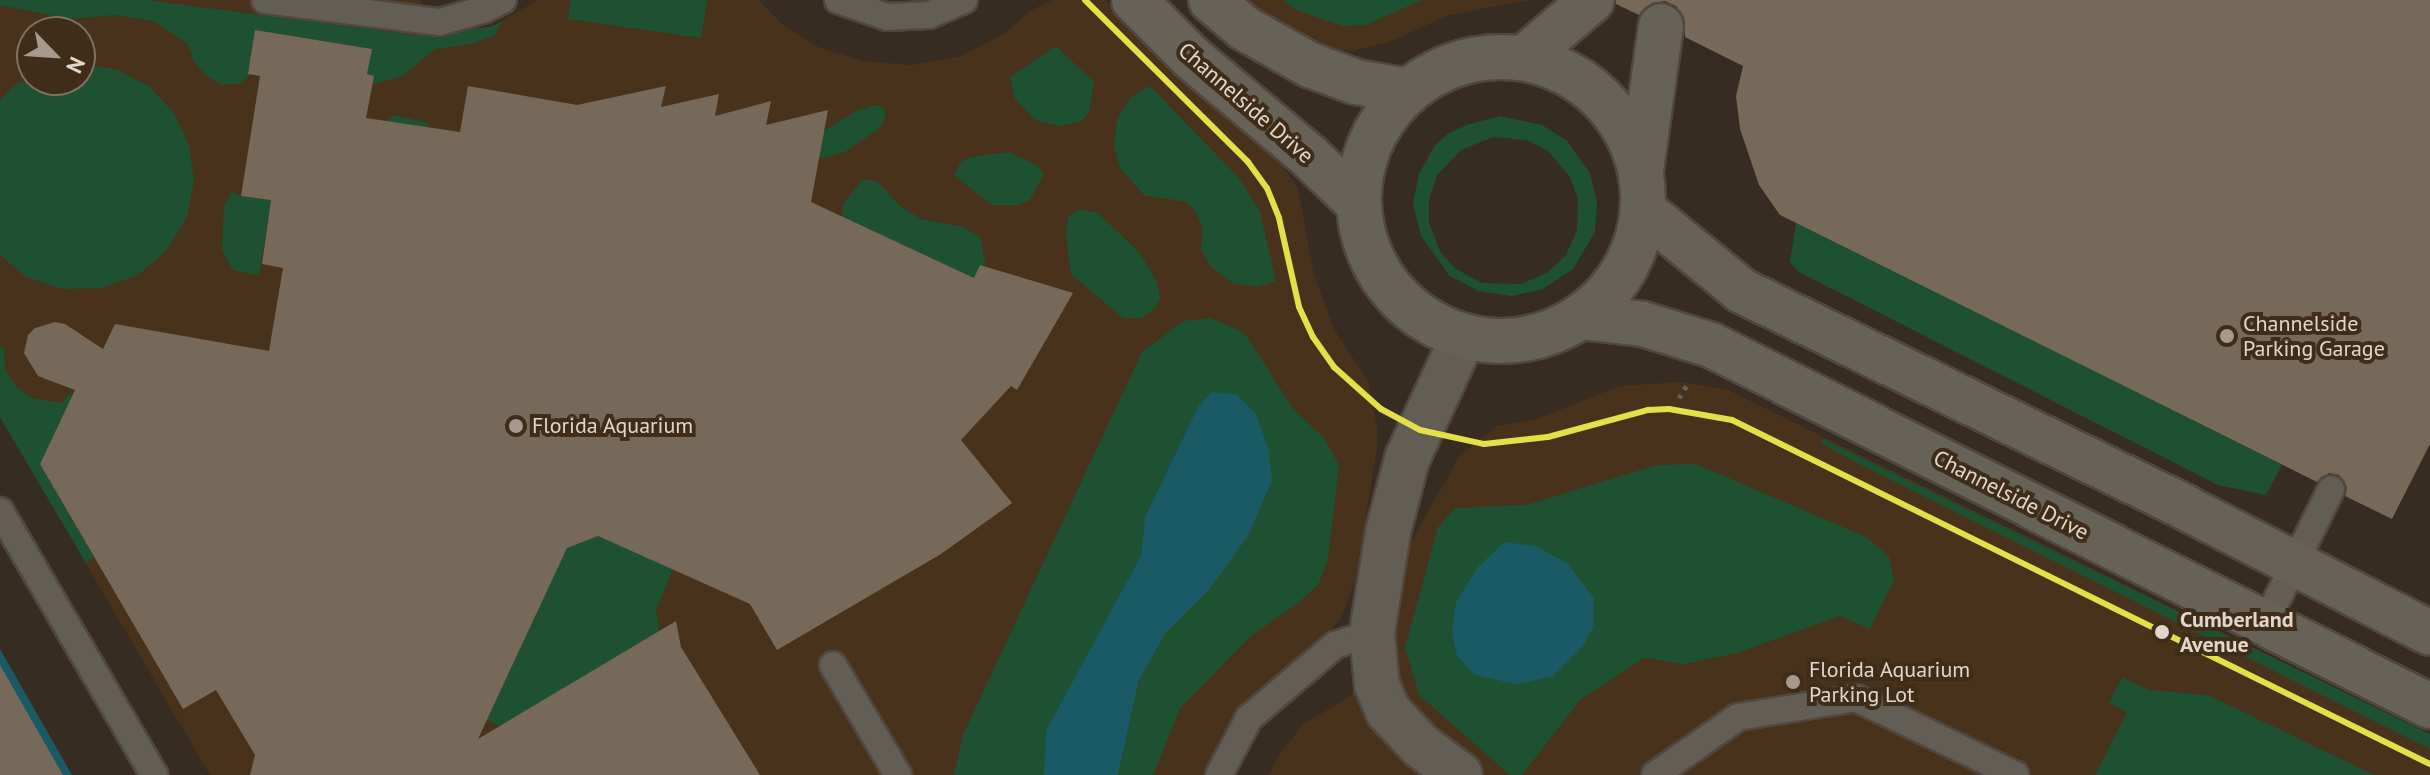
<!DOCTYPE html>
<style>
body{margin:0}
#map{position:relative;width:2430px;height:775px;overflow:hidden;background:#372c21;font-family:"PT Sans",sans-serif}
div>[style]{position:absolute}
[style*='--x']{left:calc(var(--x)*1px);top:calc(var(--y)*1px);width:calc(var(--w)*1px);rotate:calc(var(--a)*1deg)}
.built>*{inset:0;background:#48321b}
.green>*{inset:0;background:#1d5132}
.water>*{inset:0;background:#1a5a64}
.building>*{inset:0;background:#76695a}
.path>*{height:5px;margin-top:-2.5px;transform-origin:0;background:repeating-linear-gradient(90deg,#645f57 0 4px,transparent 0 10px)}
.roads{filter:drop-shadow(2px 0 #51473e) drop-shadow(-2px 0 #51473e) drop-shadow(0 2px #51473e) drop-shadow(0 -2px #51473e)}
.lane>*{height:26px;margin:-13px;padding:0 13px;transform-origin:13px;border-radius:13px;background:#635e55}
.street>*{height:44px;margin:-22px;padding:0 22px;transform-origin:22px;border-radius:22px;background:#635e55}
.secondary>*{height:44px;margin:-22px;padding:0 22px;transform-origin:22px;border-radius:22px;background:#666257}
.secondary>.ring{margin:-22px;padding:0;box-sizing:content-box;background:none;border:44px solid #666257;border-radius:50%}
.tram-1>*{height:6px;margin:-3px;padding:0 3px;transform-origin:3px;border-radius:3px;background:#e3e049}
.dots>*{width:22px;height:22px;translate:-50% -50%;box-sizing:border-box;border:4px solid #3f2c19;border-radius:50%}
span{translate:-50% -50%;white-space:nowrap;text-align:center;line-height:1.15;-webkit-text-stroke:8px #3f2c19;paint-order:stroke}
.street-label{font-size:22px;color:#e2d6ca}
.poi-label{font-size:22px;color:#e2d6ca}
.left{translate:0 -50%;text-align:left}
.stop-label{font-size:22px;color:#e2d6ca;font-weight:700}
.north{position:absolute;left:16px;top:16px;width:80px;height:80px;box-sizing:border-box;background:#3f2c19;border:2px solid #807060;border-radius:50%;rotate:115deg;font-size:22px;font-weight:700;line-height:32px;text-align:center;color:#e2d6ca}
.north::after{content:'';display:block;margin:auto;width:28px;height:36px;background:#a69a8f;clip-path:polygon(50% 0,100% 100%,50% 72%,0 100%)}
</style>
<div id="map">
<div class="built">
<i style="clip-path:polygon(evenodd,0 0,421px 0,416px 34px,439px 35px,491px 27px,538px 0,759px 0,782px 24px,818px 47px,863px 61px,911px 65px,961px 56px,1004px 34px,1030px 11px,1052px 0,1105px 0,1276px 156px,1298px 189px,1314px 274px,1334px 329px,1368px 381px,1377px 427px,1377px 448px,1356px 578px,1341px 618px,1311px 651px,1275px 677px,1236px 713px,1205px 775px,210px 775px,0 417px,0 0,32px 32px,80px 32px,80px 80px,32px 80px,32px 32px)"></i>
<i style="clip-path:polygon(1229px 0,1530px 0,1449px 15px,1389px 42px,1352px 51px,1303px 47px)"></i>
<i style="clip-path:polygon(1679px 382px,1726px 389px,2430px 734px,2430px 775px,1269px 775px,1281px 752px,1304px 724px,1349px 697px,1391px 645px,1411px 542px,1459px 457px,1497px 426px,1534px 420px,1620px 386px)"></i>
</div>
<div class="green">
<i style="clip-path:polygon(0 0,146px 0,416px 35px,490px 27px,503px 21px,494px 36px,470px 44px,435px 49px,402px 76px,372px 85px,367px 74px,371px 49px,256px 30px,250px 75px,241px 83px,222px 85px,205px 75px,193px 60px,188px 44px,153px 21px,114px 15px,69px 19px,0 5px)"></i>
<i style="clip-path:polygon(571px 0,707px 0,701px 38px,568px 19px)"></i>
<i style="clip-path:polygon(1283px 0,1422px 0,1366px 25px,1343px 26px,1296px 10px)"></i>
<i style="clip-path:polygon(1056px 46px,1094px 82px,1089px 113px,1080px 122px,1059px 126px,1035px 120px,1015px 99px,1010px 77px)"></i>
<i style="clip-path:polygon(80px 64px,118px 70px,150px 87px,174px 113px,189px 145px,194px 181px,187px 216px,167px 250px,138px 275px,101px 288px,63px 289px,26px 277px,0 255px,0 100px,15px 85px,32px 77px,32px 80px,80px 80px)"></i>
<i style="clip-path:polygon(1150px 86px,1239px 178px,1260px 212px,1276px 281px,1257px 287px,1233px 283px,1211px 267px,1201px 249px,1203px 230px,1197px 214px,1187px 202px,1144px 195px,1120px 168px,1114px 146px,1117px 119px,1131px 97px)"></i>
<i style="clip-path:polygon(876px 105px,884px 108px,886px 115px,880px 128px,845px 152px,819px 159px,823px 131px,858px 110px)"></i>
<i style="clip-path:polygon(396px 115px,428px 123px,421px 161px,389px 156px,382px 201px,274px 183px,259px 276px,233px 270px,222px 250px,224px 207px,230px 193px,234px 191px,234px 194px,257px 198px,262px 176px,380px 194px,391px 123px,386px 121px)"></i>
<i style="clip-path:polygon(evenodd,1500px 116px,1542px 125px,1567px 141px,1590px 173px,1597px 203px,1595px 232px,1573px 269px,1543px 289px,1512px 296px,1478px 291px,1450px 276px,1421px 236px,1413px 203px,1419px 174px,1435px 145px,1449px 133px,1467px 125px,1500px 116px,1493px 137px,1527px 140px,1548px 151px,1570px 177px,1578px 199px,1577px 230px,1566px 255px,1547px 273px,1521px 284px,1482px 283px,1456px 269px,1441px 253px,1429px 223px,1429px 200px,1437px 175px,1461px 150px,1493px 137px)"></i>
<i style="clip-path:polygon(1009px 152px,1037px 165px,1044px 174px,1030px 200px,1017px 205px,992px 205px,954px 175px,961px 162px,970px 157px)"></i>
<i style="clip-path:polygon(863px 179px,878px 182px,900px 206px,921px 219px,963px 227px,980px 237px,986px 266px,980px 265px,974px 278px,843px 217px,843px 204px)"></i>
<i style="clip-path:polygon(1081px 209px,1098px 213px,1140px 253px,1157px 282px,1160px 298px,1155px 309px,1141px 318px,1123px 318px,1071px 274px,1066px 236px,1068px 217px)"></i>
<i style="clip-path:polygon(1796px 223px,2282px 465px,2266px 495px,2218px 485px,1799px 272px,1790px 262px)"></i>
<i style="clip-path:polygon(1210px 318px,1241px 331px,1248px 338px,1293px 409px,1324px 438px,1339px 465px,1328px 560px,1318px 585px,1297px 604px,1252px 635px,1181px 707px,1153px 775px,1118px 775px,1139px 680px,1165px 634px,1209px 590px,1248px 536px,1272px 481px,1212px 392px,1198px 407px,1145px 517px,1141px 556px,1047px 731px,1044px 775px,954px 775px,963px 735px,1142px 352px,1183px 321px)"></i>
<i style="clip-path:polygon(0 346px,4px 348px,5px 369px,16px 387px,32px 398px,62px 403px,69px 394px,80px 398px,66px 409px,40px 464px,94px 557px,86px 563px,0 417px)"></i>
<i style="clip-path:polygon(1823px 439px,2430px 734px,2430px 749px,1855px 462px,1821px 443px)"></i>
<i style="clip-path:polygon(1696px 464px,1866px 537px,1889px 557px,1894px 580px,1870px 629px,1840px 616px,1737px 653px,1684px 664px,1644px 658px,1580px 700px,1522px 775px,1510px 775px,1419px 695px,1405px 648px,1438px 527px,1455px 508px,1526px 505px,1657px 465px)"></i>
<i style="clip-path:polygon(598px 536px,673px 569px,656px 611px,664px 655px,649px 637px,572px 683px,518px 736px,487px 720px,567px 548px)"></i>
<i style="clip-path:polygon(2122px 677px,2149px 690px,2208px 695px,2374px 775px,2095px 775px,2127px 712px,2109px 703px)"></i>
</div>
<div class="water">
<i style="clip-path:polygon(1212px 392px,1236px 394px,1256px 414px,1269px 451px,1272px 481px,1248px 536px,1209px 590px,1165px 634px,1139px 680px,1118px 775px,1044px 775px,1046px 731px,1141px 556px,1145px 517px,1198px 407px)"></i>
<i style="clip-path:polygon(1504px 542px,1535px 546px,1567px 563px,1594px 598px,1593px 627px,1584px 645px,1552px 677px,1516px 684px,1475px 675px,1457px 656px,1452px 632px,1456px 602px,1478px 567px)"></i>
<i style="clip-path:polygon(0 649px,72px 775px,0 775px)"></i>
</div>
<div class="building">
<i style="clip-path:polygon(1616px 0,2430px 0,2430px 444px,2392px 519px,2345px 496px,2347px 487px,2339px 475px,2329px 473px,2317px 482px,1780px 215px,1759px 185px,1740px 129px,1736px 96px,1743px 66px,1685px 37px,1684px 17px,1676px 6px,1665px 1px,1652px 3px,1639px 15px,1616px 4px)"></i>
<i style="clip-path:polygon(255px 30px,372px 49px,367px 74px,374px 76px,366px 118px,460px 132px,468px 86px,577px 105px,666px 86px,661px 107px,719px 94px,715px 116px,771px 101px,766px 125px,828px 110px,811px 202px,974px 278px,980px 265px,1073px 293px,1017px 390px,1011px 386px,961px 440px,1012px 503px,941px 554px,777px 650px,750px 604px,598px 536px,567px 548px,478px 739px,676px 621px,681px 647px,760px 775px,250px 775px,255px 755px,216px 690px,183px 709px,40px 464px,75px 390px,38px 376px,24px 353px,28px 335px,35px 328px,55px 322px,65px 324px,103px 349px,115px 324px,269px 351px,283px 268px,262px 264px,271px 200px,241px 196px,260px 76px,248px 74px)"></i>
<i style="clip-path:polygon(0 665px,63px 775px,0 775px)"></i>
</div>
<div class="path">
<i style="--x:1679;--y:398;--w:15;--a:-58"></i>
</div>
<div class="roads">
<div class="lane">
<i style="--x:265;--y:0;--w:176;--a:7.2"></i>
<i style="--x:440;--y:22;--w:47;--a:-16.1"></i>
<i style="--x:485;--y:9;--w:20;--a:-27"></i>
<i style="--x:838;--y:0;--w:52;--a:19.1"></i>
<i style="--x:887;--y:17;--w:42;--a:-2.7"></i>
<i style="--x:929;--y:15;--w:38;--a:-23"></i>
<i style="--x:0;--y:511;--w:306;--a:59.7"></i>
<i style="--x:2265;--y:624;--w:150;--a:-63.9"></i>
<i style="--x:833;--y:665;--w:128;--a:59.4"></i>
<i style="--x:1219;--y:775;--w:64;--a:-62.2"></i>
<i style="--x:1249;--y:718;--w:113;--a:-40.3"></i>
<i style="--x:1335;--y:645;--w:39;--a:-18"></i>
<i style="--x:1655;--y:775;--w:101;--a:-34.9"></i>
<i style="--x:1738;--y:717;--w:120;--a:-9.1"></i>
<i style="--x:1856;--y:698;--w:177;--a:25.8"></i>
</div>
<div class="street">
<i style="--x:1460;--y:775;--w:49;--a:-143.4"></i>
<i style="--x:1421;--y:746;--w:48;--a:-133.3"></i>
<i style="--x:1388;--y:711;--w:28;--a:-113"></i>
<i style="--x:1377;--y:685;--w:52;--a:-95.5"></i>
<i style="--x:1372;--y:633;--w:102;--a:-81"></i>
<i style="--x:1388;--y:532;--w:75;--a:-75.4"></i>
<i style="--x:1407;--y:459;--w:134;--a:-65.3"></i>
</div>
<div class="secondary">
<i style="--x:1134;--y:0;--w:83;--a:45"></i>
<i style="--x:1193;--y:59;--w:153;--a:39.9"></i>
<i style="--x:1310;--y:157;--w:68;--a:43.8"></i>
<i style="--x:1211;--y:0;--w:43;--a:40.3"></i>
<i style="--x:1244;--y:28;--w:76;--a:29.3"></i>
<i style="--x:1310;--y:65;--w:49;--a:20.3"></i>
<i style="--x:1356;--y:82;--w:53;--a:9.8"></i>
<i class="ring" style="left:1359px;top:57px;width:240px;height:240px"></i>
<i style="--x:1524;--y:58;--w:89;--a:-40.5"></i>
<i style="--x:1641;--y:170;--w:145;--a:-82.1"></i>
<i style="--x:1643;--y:210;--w:128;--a:39.3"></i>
<i style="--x:1742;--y:291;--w:492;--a:26"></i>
<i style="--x:2184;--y:507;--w:276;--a:27.1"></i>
<i style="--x:1580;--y:317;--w:63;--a:6.3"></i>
<i style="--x:1643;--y:324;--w:71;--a:17.2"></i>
<i style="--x:1711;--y:345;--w:805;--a:26.66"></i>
</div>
</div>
<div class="tram-1">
<i style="--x:1085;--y:0;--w:230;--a:44.8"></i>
<i style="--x:1248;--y:162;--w:32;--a:54"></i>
<i style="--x:1267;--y:188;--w:32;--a:68"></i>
<i style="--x:1279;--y:218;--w:91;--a:77.3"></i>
<i style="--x:1299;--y:307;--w:33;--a:65"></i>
<i style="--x:1313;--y:337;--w:37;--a:55"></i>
<i style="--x:1334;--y:367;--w:63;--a:41.8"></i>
<i style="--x:1381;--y:409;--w:44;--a:28.3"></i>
<i style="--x:1420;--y:430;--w:66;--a:12.3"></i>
<i style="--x:1484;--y:444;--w:64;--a:-6.2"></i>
<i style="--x:1548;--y:437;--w:104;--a:-15.1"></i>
<i style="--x:1648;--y:410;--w:21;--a:-3"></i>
<i style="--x:1669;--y:409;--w:64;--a:9.9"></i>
<i style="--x:1732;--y:420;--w:778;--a:26.24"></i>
</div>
<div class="dots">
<i style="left:2227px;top:336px;background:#a69a8f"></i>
<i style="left:516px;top:426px;background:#a69a8f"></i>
<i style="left:2162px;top:632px;background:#e2d6ca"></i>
<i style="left:1793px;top:682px;background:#a69a8f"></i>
</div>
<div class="street-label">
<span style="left:1246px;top:103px;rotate:41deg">Channelside Drive</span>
<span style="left:2011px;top:495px;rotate:27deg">Channelside Drive</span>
</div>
<div class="poi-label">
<span class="left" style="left:2243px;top:336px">Channelside<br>Parking Garage</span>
<span class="left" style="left:532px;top:426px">Florida Aquarium</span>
<span class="left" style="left:1809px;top:682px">Florida Aquarium<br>Parking Lot</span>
</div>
<div class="stop-label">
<span class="left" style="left:2180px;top:632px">Cumberland<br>Avenue</span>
</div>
<div class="north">N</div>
</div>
